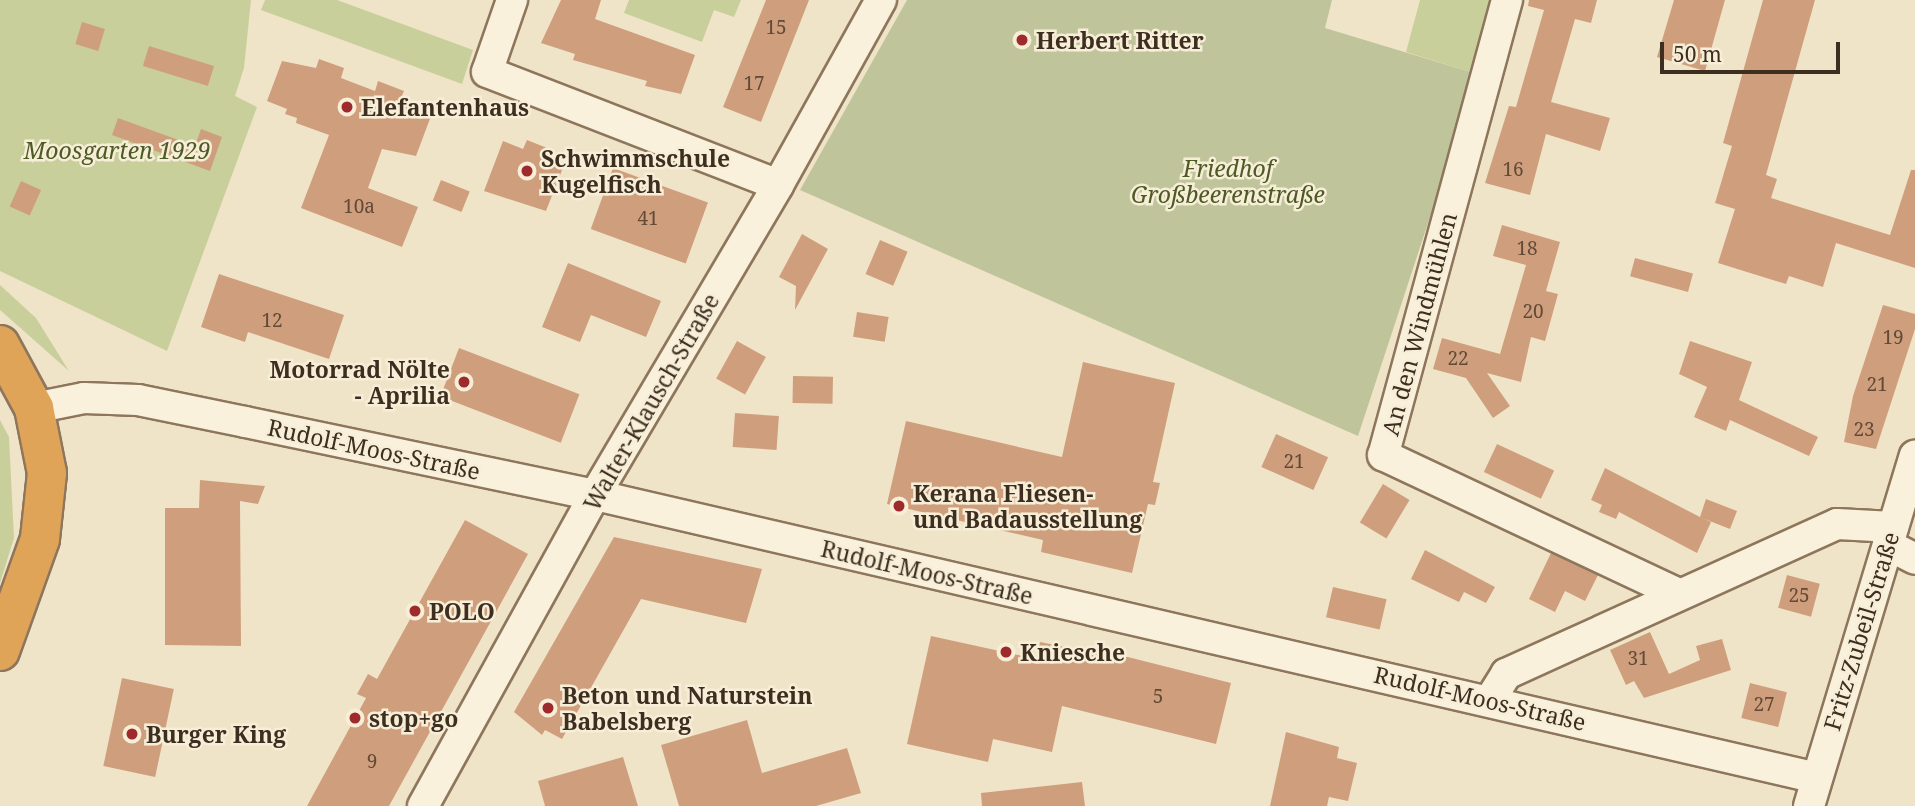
<!DOCTYPE html>
<meta charset="utf-8">
<style>
body{margin:0}
#map{position:relative;width:1915px;height:806px;overflow:hidden;background:#f0e4c8;font-family:"Noto Serif",serif}
div>[style]{position:absolute}
[style*='--x']{left:calc(var(--x)*1px);top:calc(var(--y)*1px);width:calc(var(--w)*1px);rotate:calc(var(--a)*1deg)}
.green>*{inset:0;background:#c9cf9b}
.cemetery>*{inset:0;background:#bfc49a}
.building>*{inset:0;background:#cf9f7d;transform-origin:0 0}
.roads{filter:drop-shadow(2px 0 #8d765c) drop-shadow(-2px 0 #8d765c) drop-shadow(0 2px #8d765c) drop-shadow(0 -2px #8d765c)}
.minor>*{height:30px;margin:-15px;padding:0 15px;transform-origin:15px;border-radius:15px;background:#faf1dc}
.highway>*{height:38px;margin:-19px;padding:0 19px;transform-origin:19px;border-radius:19px;background:#e0a458}
.dots>*{width:19px;height:19px;translate:-50% -50%;box-sizing:border-box;border:4px solid #f7eed8;border-radius:50%}
span{translate:-50% -50%;white-space:nowrap;text-align:center;line-height:1.15;-webkit-text-stroke:5px #f7eed8;paint-order:stroke}
.number-label{font-size:19px;color:#624a37}
.number-label span{-webkit-text-stroke-width:0}
.poi-label{font-size:23px;color:#3d2e20;font-weight:700}
.left{translate:0 -50%;text-align:left}
.right{translate:-100% -50%;text-align:right}
.park-label{font-size:23px;color:#4d5a26;font-style:italic}
.street-label{font-size:23px;color:#3d2e20}
.scale{position:absolute;left:1660px;top:42px;width:180px;height:32px;box-sizing:border-box;border:4px solid #3d2e20;border-top:0;padding-left:9px;font-size:21px;line-height:24px;white-space:nowrap;color:#3d2e20;-webkit-text-stroke:5px #f7eed8;paint-order:stroke}
</style>
<div id="map">
<div class="green">
<i style="clip-path:polygon(0 0,251px 0,244px 68px,235px 96px,257px 107px,167px 351px,0 271px)"></i>
<i style="clip-path:polygon(265px 0,337px 0,473px 50px,462px 84px,261px 10px)"></i>
<i style="clip-path:polygon(629px 0,741px 0,734px 17px,714px 10px,702px 42px,624px 13px)"></i>
<i style="clip-path:polygon(1420px 0,1498px 0,1477px 74px,1406px 52px)"></i>
<i style="clip-path:polygon(0 285px,36px 318px,69px 371px,0 310px)"></i>
<i style="clip-path:polygon(0 420px,9px 437px,14px 538px,0 583px)"></i>
</div>
<div class="cemetery">
<i style="clip-path:polygon(907px 0,1332px 0,1325px 28px,1477px 74px,1358px 436px,800px 190px)"></i>
</div>
<div class="building">
<i style="clip-path:polygon(561px 0,601px 0,595px 19px,695px 55px,681px 94px,645px 86px,647px 81px,573px 60px,575px 54px,541px 43px)"></i>
<i style="clip-path:polygon(766px 0,809px 0,761px 122px,723px 107px)"></i>
<i style="clip-path:polygon(1529px 0,1597px 0,1591px 23px,1575px 19px,1551px 102px,1610px 118px,1600px 151px,1546px 134px,1530px 195px,1485px 183px,1509px 106px,1516px 107px,1544px 10px,1528px 6px)"></i>
<i style="clip-path:polygon(1674px 0,1725px 0,1705px 71px,1657px 57px)"></i>
<i style="clip-path:polygon(1763px 0,1815px 0,1766px 175px,1777px 179px,1771px 198px,1890px 235px,1911px 170px,1915px 170px,1915px 268px,1836px 243px,1823px 287px,1789px 276px,1786px 284px,1718px 263px,1735px 209px,1715px 203px,1732px 146px,1723px 143px)"></i>
<i style="left:82px;top:22px;width:24px;height:23px;rotate:17deg"></i>
<i style="left:149px;top:46px;width:68px;height:21px;rotate:17deg"></i>
<i style="clip-path:polygon(319px 59px,344px 68px,341px 78px,375px 91px,378px 81px,404px 91px,400px 100px,431px 116px,416px 156px,382px 149px,368px 188px,418px 207px,402px 247px,301px 208px,329px 135px,296px 123px,297px 118px,285px 114px,287px 109px,267px 101px,282px 61px,316px 68px)"></i>
<i style="clip-path:polygon(118px 118px,195px 146px,201px 129px,222px 137px,210px 171px,112px 135px)"></i>
<i style="clip-path:polygon(527px 140px,547px 148px,544px 157px,564px 165px,546px 211px,484px 191px,503px 141px,523px 149px)"></i>
<i style="left:613px;top:168px;width:101px;height:65px;rotate:20deg"></i>
<i style="left:441px;top:180px;width:31px;height:22px;rotate:22deg"></i>
<i style="left:21px;top:181px;width:22px;height:28px;rotate:24deg"></i>
<i style="clip-path:polygon(1502px 225px,1560px 242px,1546px 291px,1558px 294px,1545px 341px,1531px 337px,1521px 382px,1487px 373px,1510px 406px,1493px 418px,1466px 378px,1433px 369px,1442px 338px,1500px 354px,1526px 265px,1493px 256px)"></i>
<i style="clip-path:polygon(802px 234px,828px 249px,795px 310px,796px 286px,779px 277px)"></i>
<i style="left:880px;top:240px;width:30px;height:37px;rotate:23deg"></i>
<i style="left:1635px;top:258px;width:60px;height:19px;rotate:15deg"></i>
<i style="clip-path:polygon(568px 263px,661px 301px,646px 337px,591px 315px,580px 342px,542px 327px)"></i>
<i style="clip-path:polygon(219px 274px,344px 315px,329px 359px,248px 332px,245px 342px,201px 327px)"></i>
<i style="clip-path:polygon(1883px 305px,1915px 314px,1915px 329px,1876px 449px,1844px 442px,1853px 396px)"></i>
<i style="left:857px;top:312px;width:32px;height:25px;rotate:9deg"></i>
<i style="left:737px;top:341px;width:33px;height:43px;rotate:29deg"></i>
<i style="clip-path:polygon(1690px 341px,1752px 362px,1739px 400px,1818px 437px,1809px 456px,1730px 420px,1726px 431px,1694px 417px,1707px 387px,1679px 374px)"></i>
<i style="left:459px;top:348px;width:129px;height:52px;rotate:21deg"></i>
<i style="clip-path:polygon(1083px 362px,1175px 383px,1153px 482px,1160px 483px,1155px 505px,1148px 504px,1132px 573px,1041px 552px,1043px 540px,887px 504px,906px 421px,1062px 457px)"></i>
<i style="left:793px;top:376px;width:40px;height:27px;rotate:1deg"></i>
<i style="left:735px;top:413px;width:44px;height:34px;rotate:4deg"></i>
<i style="left:1276px;top:434px;width:57px;height:36px;rotate:24deg"></i>
<i style="left:1497px;top:444px;width:63px;height:31px;rotate:25deg"></i>
<i style="clip-path:polygon(1605px 468px,1700px 517px,1706px 499px,1737px 511px,1730px 529px,1702px 518px,1711px 522px,1697px 553px,1619px 512px,1616px 519px,1599px 512px,1602px 505px,1591px 500px)"></i>
<i style="clip-path:polygon(200px 480px,265px 486px,258px 504px,240px 501px,241px 646px,165px 645px,165px 508px,199px 508px)"></i>
<i style="left:1383px;top:484px;width:31px;height:45px;rotate:31deg"></i>
<i style="clip-path:polygon(465px 520px,528px 554px,389px 806px,307px 806px,366px 698px,357px 694px,368px 674px,377px 679px)"></i>
<i style="clip-path:polygon(614px 537px,762px 569px,746px 623px,641px 599px,562px 739px,545px 730px,542px 735px,514px 712px)"></i>
<i style="clip-path:polygon(1425px 550px,1495px 587px,1486px 603px,1464px 592px,1459px 602px,1411px 579px)"></i>
<i style="clip-path:polygon(1551px 553px,1598px 575px,1585px 601px,1565px 591px,1555px 612px,1529px 599px)"></i>
<i style="left:1787px;top:575px;width:34px;height:34px;rotate:15deg"></i>
<i style="left:1333px;top:587px;width:55px;height:31px;rotate:13deg"></i>
<i style="clip-path:polygon(1650px 632px,1669px 674px,1700px 660px,1696px 646px,1722px 639px,1731px 670px,1644px 698px,1634px 681px,1626px 685px,1610px 650px)"></i>
<i style="clip-path:polygon(931px 636px,1037px 659px,1040px 642px,1099px 654px,1100px 650px,1231px 683px,1216px 744px,1062px 706px,1052px 752px,993px 739px,988px 762px,907px 744px)"></i>
<i style="left:122px;top:678px;width:53px;height:90px;rotate:12deg"></i>
<i style="left:1750px;top:683px;width:38px;height:36px;rotate:14deg"></i>
<i style="clip-path:polygon(747px 720px,762px 773px,847px 748px,861px 793px,816px 806px,679px 806px,661px 745px)"></i>
<i style="clip-path:polygon(1286px 732px,1339px 747px,1337px 758px,1357px 763px,1348px 801px,1329px 797px,1327px 806px,1270px 806px)"></i>
<i style="clip-path:polygon(623px 757px,638px 806px,545px 806px,538px 781px)"></i>
<i style="clip-path:polygon(1082px 782px,1085px 806px,982px 806px,981px 793px)"></i>
</div>
<div class="roads">
<div class="minor">
<i style="--x:512;--y:0;--w:76;--a:109.1"></i>
<i style="--x:487;--y:72;--w:312;--a:21.2"></i>
<i style="--x:1507;--y:0;--w:472;--a:105.2"></i>
<i style="--x:1383;--y:455;--w:326;--a:25.2"></i>
<i style="--x:34;--y:408;--w:51;--a:-11.3"></i>
<i style="--x:84;--y:398;--w:54;--a:2.1"></i>
<i style="--x:138;--y:400;--w:109;--a:11.6"></i>
<i style="--x:245;--y:422;--w:358;--a:11.8"></i>
<i style="--x:595;--y:495;--w:1254;--a:13.04"></i>
<i style="--x:1888;--y:545;--w:30;--a:27"></i>
<i style="--x:1490;--y:700;--w:31;--a:-58"></i>
<i style="--x:1506;--y:674;--w:363;--a:-24.4"></i>
<i style="--x:1837;--y:524;--w:56;--a:3.1"></i>
<i style="--x:423;--y:806;--w:355;--a:-61.1"></i>
<i style="--x:595;--y:495;--w:360;--a:-59.4"></i>
<i style="--x:778;--y:185;--w:212;--a:-60.9"></i>
<i style="--x:1809;--y:806;--w:366;--a:-73.2"></i>
</div>
<div class="highway">
<i style="--x:0;--y:345;--w:72;--a:61.6"></i>
<i style="--x:34;--y:408;--w:66;--a:78.7"></i>
<i style="--x:47;--y:473;--w:66;--a:96.1"></i>
<i style="--x:40;--y:539;--w:119;--a:109.7"></i>
</div>
</div>
<div class="dots">
<i style="left:1022px;top:40px;background:#9e2a2b"></i>
<i style="left:347px;top:107px;background:#9e2a2b"></i>
<i style="left:527px;top:171px;background:#9e2a2b"></i>
<i style="left:464px;top:382px;background:#9e2a2b"></i>
<i style="left:899px;top:506px;background:#9e2a2b"></i>
<i style="left:415px;top:611px;background:#9e2a2b"></i>
<i style="left:1006px;top:652px;background:#9e2a2b"></i>
<i style="left:548px;top:708px;background:#9e2a2b"></i>
<i style="left:355px;top:718px;background:#9e2a2b"></i>
<i style="left:132px;top:734px;background:#9e2a2b"></i>
</div>
<div class="number-label">
<span style="left:776px;top:28px">15</span>
<span style="left:754px;top:84px">17</span>
<span style="left:1513px;top:170px">16</span>
<span style="left:359px;top:207px">10a</span>
<span style="left:648px;top:219px">41</span>
<span style="left:1527px;top:249px">18</span>
<span style="left:1533px;top:312px">20</span>
<span style="left:272px;top:321px">12</span>
<span style="left:1893px;top:338px">19</span>
<span style="left:1458px;top:359px">22</span>
<span style="left:1877px;top:385px">21</span>
<span style="left:1864px;top:430px">23</span>
<span style="left:1294px;top:462px">21</span>
<span style="left:1799px;top:596px">25</span>
<span style="left:1638px;top:659px">31</span>
<span style="left:1158px;top:697px">5</span>
<span style="left:1764px;top:705px">27</span>
<span style="left:372px;top:762px">9</span>
</div>
<div class="poi-label">
<span class="left" style="left:1036px;top:40px">Herbert Ritter</span>
<span class="left" style="left:361px;top:107px">Elefantenhaus</span>
<span class="left" style="left:541px;top:171px">Schwimmschule<br>Kugelfisch</span>
<span class="right" style="left:450px;top:382px">Motorrad Nölte<br>- Aprilia</span>
<span class="left" style="left:913px;top:506px">Kerana Fliesen-<br>und Badausstellung</span>
<span class="left" style="left:429px;top:611px">POLO</span>
<span class="left" style="left:1020px;top:652px">Kniesche</span>
<span class="left" style="left:562px;top:708px">Beton und Naturstein<br>Babelsberg</span>
<span class="left" style="left:369px;top:718px">stop+go</span>
<span class="left" style="left:146px;top:734px">Burger King</span>
</div>
<div class="park-label">
<span style="left:117px;top:150px">Moosgarten 1929</span>
<span style="left:1228px;top:181px">Friedhof<br>Großbeerenstraße</span>
</div>
<div class="street-label">
<span style="left:1419px;top:324px;rotate:-75deg">An den Windmühlen</span>
<span style="left:651px;top:402px;rotate:-60deg">Walter-Klausch-Straße</span>
<span style="left:374px;top:449px;rotate:12deg">Rudolf-Moos-Straße</span>
<span style="left:927px;top:572px;rotate:13deg">Rudolf-Moos-Straße</span>
<span style="left:1861px;top:631px;rotate:-73deg">Fritz-Zubeil-Straße</span>
<span style="left:1480px;top:698px;rotate:13deg">Rudolf-Moos-Straße</span>
</div>
<div class="scale">50 m</div>
</div>
